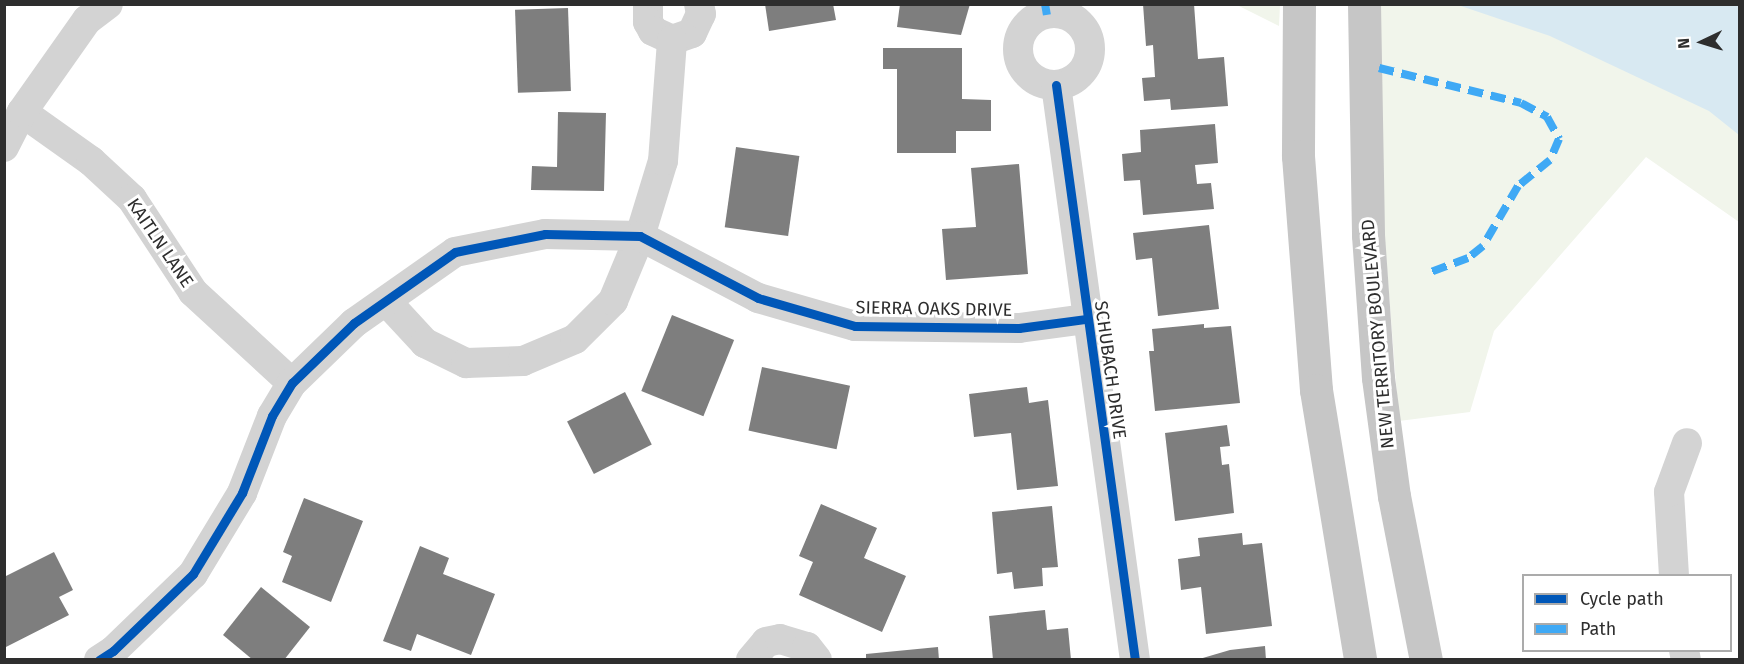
<!DOCTYPE html>
<style>
body{margin:0}
#map{position:relative;width:1744px;height:664px;overflow:hidden;background:#fff;font-family:"Fira Sans",sans-serif}
div>[style]{position:absolute}
[style*='--x']{left:calc(var(--x)*1px);top:calc(var(--y)*1px);width:calc(var(--w)*1px);rotate:calc(var(--a)*1deg)}
.green>*{inset:0;background:#f1f5eb}
.water>*{inset:0;background:#d8e9f2}
.building>*{inset:0;background:#7e7e7e;transform-origin:0 0}
.minor>*{height:30px;margin:-15px;padding:0 15px;transform-origin:15px;border-radius:15px;background:#d3d3d3}
.minor>.ring{margin:-15px;padding:0;box-sizing:content-box;background:none;border:30px solid #d3d3d3;border-radius:50%}
.major>*{height:33px;margin:-16.5px;padding:0 16.5px;transform-origin:16.5px;border-radius:16.5px;background:#c6c6c6}
.quiet>*{height:8px;margin-top:-4px;transform-origin:0;background:repeating-linear-gradient(90deg,#3fa9f5 0 15px,transparent 0 23px)}
.cycleway>*{height:9px;margin:-4.5px;padding:0 4.5px;transform-origin:4.5px;border-radius:4.5px;background:#0057b8}
span{translate:-50% -50%;white-space:nowrap;text-align:center;line-height:1.15;-webkit-text-stroke:6px #fff;paint-order:stroke}
.street-label{font-size:18px;color:#2e2e2e}
.frame{position:absolute;inset:0;border:6px solid #2e2e2e;pointer-events:none}
.legend{position:absolute;left:1522px;top:574px;width:210px;height:78px;box-sizing:border-box;background:#fff;border:2px solid #ababab;margin:0;padding:8px 10px;list-style:none;font-size:18px;color:#2e2e2e}
.legend li{display:flex;align-items:center;gap:12px;height:30px}
.legend b{width:30px;border:2px solid #ababab}
.north{position:absolute;left:1672px;top:12px;width:60px;height:60px;-webkit-text-stroke:4px #fff;paint-order:stroke;rotate:266deg;font-size:16px;font-weight:700;line-height:24px;text-align:center;color:#2e2e2e}
.north::after{content:'';display:block;margin:auto;width:21px;height:27px;background:#2e2e2e;clip-path:polygon(50% 0,100% 100%,50% 72%,0 100%)}
</style>
<div id="map">
<div class="green">
<i style="clip-path:polygon(1237px 5px,1280px 5px,1279px 26px)"></i>
<i style="clip-path:polygon(1376px 5px,1739px 5px,1739px 222px,1646px 157px,1494px 331px,1470px 412px,1399px 421px,1382px 205px)"></i>
</div>
<div class="water">
<i style="clip-path:polygon(1458px 5px,1739px 5px,1739px 135px,1709px 111px,1550px 36px)"></i>
</div>
<div class="building">
<i style="clip-path:polygon(765px 4px,833px 4px,836px 20px,769px 31px)"></i>
<i style="clip-path:polygon(900px 4px,970px 4px,961px 35px,897px 27px)"></i>
<i style="clip-path:polygon(1143px 4px,1194px 4px,1198px 59px,1224px 57px,1228px 106px,1171px 110px,1170px 99px,1144px 101px,1142px 78px,1155px 77px,1153px 45px,1146px 46px)"></i>
<i style="left:568px;top:8px;width:83px;height:53px;rotate:88deg"></i>
<i style="clip-path:polygon(883px 48px,962px 48px,962px 99px,991px 100px,991px 131px,956px 131px,956px 153px,897px 153px,897px 69px,883px 69px)"></i>
<i style="clip-path:polygon(558px 112px,606px 113px,604px 191px,531px 190px,532px 166px,557px 167px)"></i>
<i style="clip-path:polygon(1215px 124px,1218px 163px,1195px 165px,1197px 184px,1211px 183px,1214px 209px,1143px 215px,1140px 180px,1124px 181px,1122px 154px,1141px 152px,1140px 130px)"></i>
<i style="left:736px;top:147px;width:64px;height:81px;rotate:8deg"></i>
<i style="clip-path:polygon(1019px 164px,1028px 274px,946px 280px,942px 229px,976px 227px,971px 168px)"></i>
<i style="clip-path:polygon(1209px 225px,1219px 309px,1158px 316px,1152px 258px,1136px 260px,1133px 233px)"></i>
<i style="left:672px;top:315px;width:67px;height:82px;rotate:22deg"></i>
<i style="clip-path:polygon(1204px 324px,1204px 328px,1231px 326px,1240px 403px,1155px 411px,1149px 351px,1154px 351px,1152px 329px)"></i>
<i style="left:762px;top:367px;width:90px;height:65px;rotate:12deg"></i>
<i style="clip-path:polygon(1027px 387px,1029px 403px,1048px 400px,1058px 486px,1017px 490px,1011px 433px,974px 437px,969px 394px)"></i>
<i style="left:625px;top:392px;width:59px;height:65px;rotate:63deg"></i>
<i style="clip-path:polygon(1227px 425px,1230px 446px,1220px 447px,1222px 465px,1229px 464px,1234px 513px,1175px 521px,1165px 433px)"></i>
<i style="clip-path:polygon(304px 498px,363px 521px,331px 602px,282px 582px,292px 556px,283px 552px)"></i>
<i style="clip-path:polygon(821px 504px,877px 528px,864px 558px,906px 576px,882px 632px,799px 595px,813px 562px,799px 556px)"></i>
<i style="clip-path:polygon(1052px 506px,1058px 567px,1042px 568px,1043px 586px,1014px 589px,1012px 572px,997px 574px,992px 512px)"></i>
<i style="clip-path:polygon(1242px 533px,1243px 545px,1262px 543px,1272px 626px,1206px 634px,1201px 587px,1181px 590px,1178px 559px,1200px 556px,1198px 538px)"></i>
<i style="clip-path:polygon(420px 546px,449px 558px,443px 574px,495px 594px,471px 655px,417px 634px,411px 651px,383px 641px)"></i>
<i style="clip-path:polygon(54px 552px,73px 590px,59px 597px,69px 615px,4px 648px,4px 577px)"></i>
<i style="clip-path:polygon(261px 587px,310px 627px,284px 660px,253px 660px,223px 635px)"></i>
<i style="clip-path:polygon(1045px 610px,1047px 630px,1068px 628px,1071px 660px,993px 660px,989px 616px)"></i>
<i style="clip-path:polygon(1265px 646px,1266px 660px,1196px 660px,1230px 650px)"></i>
<i style="clip-path:polygon(938px 647px,939px 660px,866px 660px,866px 654px)"></i>
</div>
<div class="minor">
<i style="--x:648;--y:4;--w:18;--a:90"></i>
<i style="--x:648;--y:22;--w:10;--a:61"></i>
<i style="--x:653;--y:31;--w:21;--a:25"></i>
<i style="--x:672;--y:40;--w:21;--a:-19"></i>
<i style="--x:692;--y:33;--w:21;--a:-65"></i>
<i style="--x:701;--y:14;--w:10;--a:-101"></i>
<i class="ring" style="left:1018px;top:13px;width:42px;height:42px"></i>
<i style="--x:1056;--y:85;--w:580;--a:82.18"></i>
<i style="--x:22;--y:112;--w:85;--a:35.4"></i>
<i style="--x:91;--y:161;--w:56;--a:42.8"></i>
<i style="--x:132;--y:199;--w:111;--a:56.7"></i>
<i style="--x:193;--y:292;--w:134;--a:42.6"></i>
<i style="--x:4;--y:147;--w:39;--a:-63"></i>
<i style="--x:22;--y:112;--w:113;--a:-54.8"></i>
<i style="--x:87;--y:20;--w:26;--a:-37"></i>
<i style="--x:387;--y:302;--w:56;--a:47.2"></i>
<i style="--x:425;--y:343;--w:46;--a:26"></i>
<i style="--x:466;--y:363;--w:57;--a:-2"></i>
<i style="--x:523;--y:361;--w:56;--a:-22.9"></i>
<i style="--x:575;--y:339;--w:54;--a:-45"></i>
<i style="--x:613;--y:301;--w:70;--a:-67.4"></i>
<i style="--x:640;--y:236;--w:78;--a:-73"></i>
<i style="--x:663;--y:161;--w:121;--a:-85.7"></i>
<i style="--x:1674;--y:576;--w:84;--a:-93.4"></i>
<i style="--x:1669;--y:492;--w:52;--a:-69.8"></i>
<i style="--x:1684;--y:650;--w:10;--a:79"></i>
<i style="--x:99;--y:660;--w:17;--a:-33"></i>
<i style="--x:113;--y:651;--w:111;--a:-43.9"></i>
<i style="--x:193;--y:574;--w:95;--a:-58.8"></i>
<i style="--x:242;--y:493;--w:83;--a:-68.7"></i>
<i style="--x:272;--y:416;--w:39;--a:-59"></i>
<i style="--x:292;--y:383;--w:86;--a:-44.1"></i>
<i style="--x:354;--y:323;--w:123;--a:-35.1"></i>
<i style="--x:455;--y:252;--w:92;--a:-11.3"></i>
<i style="--x:545;--y:234;--w:95;--a:1.2"></i>
<i style="--x:640;--y:236;--w:133;--a:27.7"></i>
<i style="--x:758;--y:298;--w:101;--a:16.1"></i>
<i style="--x:855;--y:326;--w:164;--a:0.7"></i>
<i style="--x:1019;--y:328;--w:68;--a:-7.7"></i>
<i style="--x:751;--y:660;--w:23;--a:-50"></i>
<i style="--x:766;--y:642;--w:14;--a:-12"></i>
<i style="--x:780;--y:639;--w:28;--a:17"></i>
<i style="--x:807;--y:647;--w:16;--a:52"></i>
</div>
<div class="major">
<i style="--x:1299;--y:4;--w:152;--a:90.4"></i>
<i style="--x:1298;--y:156;--w:235;--a:85.6"></i>
<i style="--x:1316;--y:390;--w:274;--a:80.7"></i>
<i style="--x:1364;--y:4;--w:231;--a:89"></i>
<i style="--x:1368;--y:235;--w:143;--a:86"></i>
<i style="--x:1378;--y:378;--w:119;--a:82.3"></i>
<i style="--x:1394;--y:496;--w:167;--a:79"></i>
</div>
<div class="quiet">
<i style="--x:1045;--y:4;--w:11;--a:80"></i>
<i style="--x:1379;--y:68;--w:146;--a:13.8"></i>
<i style="--x:1521;--y:103;--w:30;--a:28"></i>
<i style="--x:1547;--y:117;--w:25;--a:61"></i>
<i style="--x:1559;--y:139;--w:23;--a:113"></i>
<i style="--x:1550;--y:160;--w:41;--a:140.9"></i>
<i style="--x:1518;--y:186;--w:69;--a:120.3"></i>
<i style="--x:1483;--y:246;--w:19;--a:141"></i>
<i style="--x:1468;--y:258;--w:43;--a:159.4"></i>
</div>
<div class="cycleway">
<i style="--x:1056;--y:85;--w:580;--a:82.18"></i>
<i style="--x:99;--y:660;--w:17;--a:-33"></i>
<i style="--x:113;--y:651;--w:111;--a:-43.9"></i>
<i style="--x:193;--y:574;--w:95;--a:-58.8"></i>
<i style="--x:242;--y:493;--w:83;--a:-68.7"></i>
<i style="--x:272;--y:416;--w:39;--a:-59"></i>
<i style="--x:292;--y:383;--w:86;--a:-44.1"></i>
<i style="--x:354;--y:323;--w:123;--a:-35.1"></i>
<i style="--x:455;--y:252;--w:92;--a:-11.3"></i>
<i style="--x:545;--y:234;--w:95;--a:1.2"></i>
<i style="--x:640;--y:236;--w:133;--a:27.7"></i>
<i style="--x:758;--y:298;--w:101;--a:16.1"></i>
<i style="--x:855;--y:326;--w:164;--a:0.7"></i>
<i style="--x:1019;--y:328;--w:68;--a:-7.7"></i>
</div>
<div class="street-label">
<span style="left:160px;top:243px;rotate:56deg">KAITLN LANE</span>
<span style="left:934px;top:309px;rotate:1deg">SIERRA OAKS DRIVE</span>
<span style="left:1378px;top:334px;rotate:-95deg">NEW TERRITORY BOULEVARD</span>
<span style="left:1110px;top:370px;rotate:82deg">SCHUBACH DRIVE</span>
</div>
<div class="frame"></div>
<ul class="legend">
<li><b style="height:8px;background:#0057b8"></b>Cycle path</li>
<li><b style="height:8px;background:#3fa9f5"></b>Path</li>
</ul>
<div class="north">N</div>
</div>
